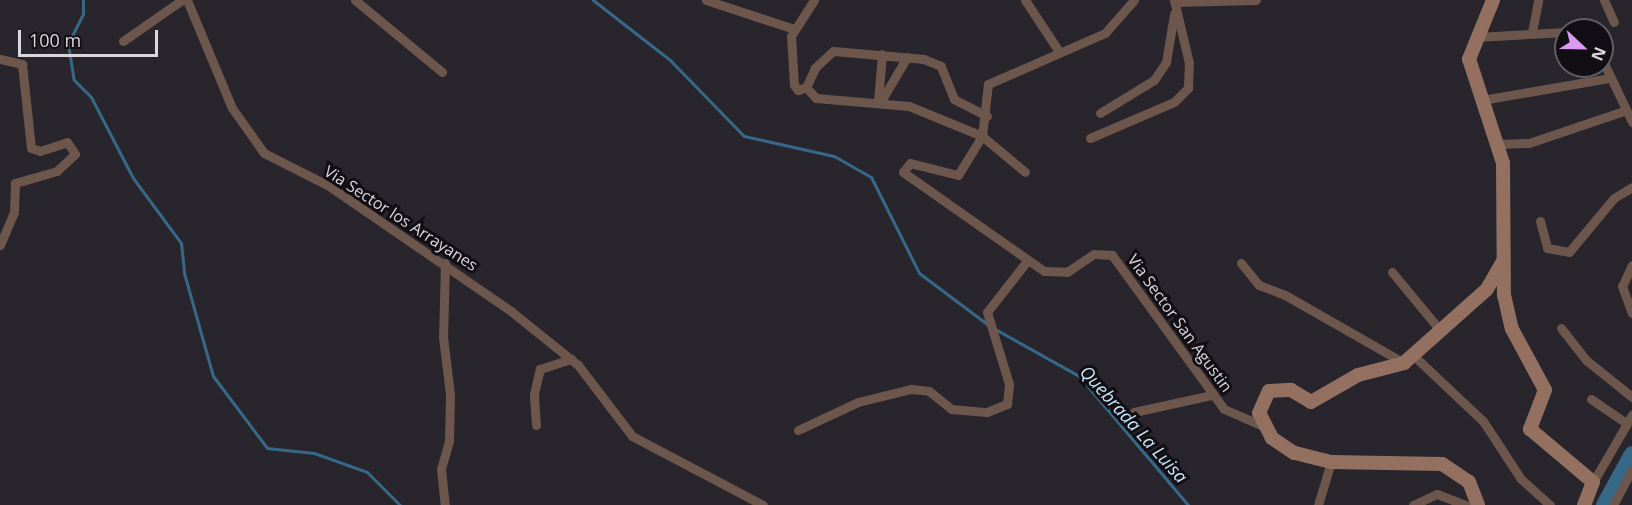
<!DOCTYPE html>
<style>
body{margin:0}
#map{position:relative;width:1632px;height:505px;overflow:hidden;background:#29252d;font-family:"Open Sans",sans-serif}
div>[style]{position:absolute}
[style*='--x']{left:calc(var(--x)*1px);top:calc(var(--y)*1px);width:calc(var(--w)*1px);rotate:calc(var(--a)*1deg)}
.stream>*{height:3px;margin:-1.5px;padding:0 1.5px;transform-origin:1.5px;border-radius:1.5px;background:#366888}
.river>*{height:16px;margin:-8px;padding:0 8px;transform-origin:8px;border-radius:8px;background:#366888}
.street>*{height:9px;margin:-4.5px;padding:0 4.5px;transform-origin:4.5px;border-radius:4.5px;background:#6d564c}
.secondary>*{height:14px;margin:-7px;padding:0 7px;transform-origin:7px;border-radius:7px;background:#947060}
span{translate:-50% -50%;white-space:nowrap;text-align:center;line-height:1.15;-webkit-text-stroke:6px #110f13;paint-order:stroke}
.street-label{font-size:16px;color:#dad7dd}
.water-label{font-size:18px;color:#c9e6fb;font-style:italic}
.north{position:absolute;left:1554px;top:18px;width:60px;height:60px;box-sizing:border-box;background:#110f13;border:2px solid #615f64;border-radius:50%;rotate:112deg;font-size:16px;font-weight:700;line-height:24px;text-align:center;color:#dad7dd}
.north::after{content:'';display:block;margin:auto;width:21px;height:27px;background:#db99f5;clip-path:polygon(50% 0,100% 100%,50% 72%,0 100%)}
.scale{position:absolute;left:18px;top:30px;width:140px;height:27px;box-sizing:border-box;border:3px solid #dad7dd;border-top:0;padding-left:8px;font-size:18px;line-height:21px;white-space:nowrap;color:#dad7dd;-webkit-text-stroke:4px #110f13;paint-order:stroke}
</style>
<div id="map">
<div class="stream">
<i style="--x:83;--y:0;--w:14;--a:90"></i>
<i style="--x:83;--y:14;--w:34;--a:117"></i>
<i style="--x:68;--y:44;--w:36;--a:81"></i>
<i style="--x:74;--y:80;--w:24;--a:45"></i>
<i style="--x:91;--y:97;--w:91;--a:62.6"></i>
<i style="--x:133;--y:178;--w:81;--a:53.6"></i>
<i style="--x:181;--y:243;--w:30;--a:84"></i>
<i style="--x:184;--y:273;--w:107;--a:74.3"></i>
<i style="--x:213;--y:376;--w:90;--a:53.1"></i>
<i style="--x:267;--y:448;--w:47;--a:6.1"></i>
<i style="--x:314;--y:453;--w:56;--a:19.7"></i>
<i style="--x:367;--y:472;--w:47;--a:45"></i>
<i style="--x:593;--y:0;--w:98;--a:37.9"></i>
<i style="--x:670;--y:60;--w:106;--a:45.8"></i>
<i style="--x:744;--y:136;--w:92;--a:12.5"></i>
<i style="--x:834;--y:156;--w:43;--a:29.6"></i>
<i style="--x:871;--y:177;--w:107;--a:63.4"></i>
<i style="--x:919;--y:273;--w:85;--a:36.9"></i>
<i style="--x:995;--y:329;--w:96;--a:29.2"></i>
<i style="--x:1079;--y:376;--w:169;--a:49.8"></i>
</div>
<div class="river">
<i style="--x:1604;--y:505;--w:58;--a:-61.2"></i>
</div>
<div class="street">
<i style="--x:187;--y:0;--w:117;--a:67.4"></i>
<i style="--x:232;--y:108;--w:55;--a:54.6"></i>
<i style="--x:264;--y:153;--w:73;--a:26.9"></i>
<i style="--x:329;--y:186;--w:222;--a:34.5"></i>
<i style="--x:512;--y:312;--w:85;--a:38.8"></i>
<i style="--x:578;--y:365;--w:89;--a:52.7"></i>
<i style="--x:632;--y:436;--w:148;--a:27.8"></i>
<i style="--x:355;--y:0;--w:113;--a:39.6"></i>
<i style="--x:706;--y:0;--w:89;--a:18.2"></i>
<i style="--x:1025;--y:0;--w:60;--a:56.6"></i>
<i style="--x:1134;--y:0;--w:44;--a:131.3"></i>
<i style="--x:1105;--y:33;--w:128;--a:156.4"></i>
<i style="--x:988;--y:84;--w:52;--a:96.6"></i>
<i style="--x:982;--y:136;--w:46;--a:121.6"></i>
<i style="--x:958;--y:175;--w:49;--a:-166"></i>
<i style="--x:910;--y:163;--w:11;--a:128"></i>
<i style="--x:903;--y:172;--w:172;--a:35.1"></i>
<i style="--x:1044;--y:271;--w:23;--a:2"></i>
<i style="--x:1067;--y:272;--w:32;--a:-34"></i>
<i style="--x:1094;--y:254;--w:18;--a:3"></i>
<i style="--x:1112;--y:255;--w:190;--a:54"></i>
<i style="--x:1224;--y:409;--w:43;--a:23.6"></i>
<i style="--x:1604;--y:0;--w:24;--a:66"></i>
<i style="--x:1175;--y:2;--w:81;--a:-1.4"></i>
<i style="--x:1532;--y:32;--w:33;--a:-79"></i>
<i style="--x:1476;--y:37;--w:90;--a:-3.2"></i>
<i style="--x:123;--y:41;--w:72;--a:-34.8"></i>
<i style="--x:0;--y:59;--w:23;--a:13"></i>
<i style="--x:22;--y:64;--w:84;--a:83.9"></i>
<i style="--x:31;--y:148;--w:9;--a:18"></i>
<i style="--x:40;--y:151;--w:28;--a:-18"></i>
<i style="--x:67;--y:142;--w:14;--a:56"></i>
<i style="--x:75;--y:154;--w:25;--a:137"></i>
<i style="--x:57;--y:171;--w:44;--a:164.1"></i>
<i style="--x:15;--y:183;--w:29;--a:92"></i>
<i style="--x:14;--y:212;--w:36;--a:113"></i>
<i style="--x:1602;--y:59;--w:70;--a:64.5"></i>
<i style="--x:806;--y:87;--w:9;--a:159"></i>
<i style="--x:798;--y:90;--w:6;--a:-129"></i>
<i style="--x:794;--y:85;--w:49;--a:-93.5"></i>
<i style="--x:791;--y:36;--w:43;--a:-57.4"></i>
<i style="--x:1482;--y:100;--w:130;--a:-9.8"></i>
<i style="--x:878;--y:101;--w:47;--a:-85.1"></i>
<i style="--x:881;--y:101;--w:51;--a:-59.4"></i>
<i style="--x:1100;--y:113;--w:63;--a:-31.4"></i>
<i style="--x:1154;--y:80;--w:22;--a:-56"></i>
<i style="--x:1166;--y:62;--w:49;--a:-80.5"></i>
<i style="--x:987;--y:116;--w:37;--a:-153"></i>
<i style="--x:954;--y:99;--w:35;--a:-112"></i>
<i style="--x:941;--y:66;--w:18;--a:-158"></i>
<i style="--x:924;--y:59;--w:91;--a:-175"></i>
<i style="--x:833;--y:51;--w:25;--a:137"></i>
<i style="--x:815;--y:68;--w:21;--a:115"></i>
<i style="--x:806;--y:87;--w:15;--a:48"></i>
<i style="--x:816;--y:98;--w:93;--a:4.9"></i>
<i style="--x:909;--y:106;--w:79;--a:22.3"></i>
<i style="--x:982;--y:136;--w:56;--a:39.9"></i>
<i style="--x:1090;--y:138;--w:91;--a:-23.2"></i>
<i style="--x:1174;--y:102;--w:20;--a:-45"></i>
<i style="--x:1188;--y:88;--w:25;--a:-88"></i>
<i style="--x:1189;--y:63;--w:65;--a:-103.4"></i>
<i style="--x:1499;--y:144;--w:30;--a:-2"></i>
<i style="--x:1529;--y:143;--w:100;--a:-18.6"></i>
<i style="--x:1540;--y:221;--w:28;--a:75"></i>
<i style="--x:1547;--y:248;--w:22;--a:10"></i>
<i style="--x:1569;--y:252;--w:70;--a:-50.2"></i>
<i style="--x:1614;--y:198;--w:21;--a:-31"></i>
<i style="--x:445;--y:263;--w:74;--a:91.5"></i>
<i style="--x:443;--y:337;--w:57;--a:83"></i>
<i style="--x:450;--y:394;--w:47;--a:91.2"></i>
<i style="--x:449;--y:441;--w:29;--a:106"></i>
<i style="--x:441;--y:469;--w:36;--a:84"></i>
<i style="--x:1241;--y:263;--w:28;--a:51"></i>
<i style="--x:1259;--y:285;--w:28;--a:21"></i>
<i style="--x:1285;--y:295;--w:137;--a:29.7"></i>
<i style="--x:1632;--y:265;--w:23;--a:115"></i>
<i style="--x:1622;--y:286;--w:29;--a:70"></i>
<i style="--x:1392;--y:272;--w:75;--a:50.4"></i>
<i style="--x:1561;--y:328;--w:41;--a:52"></i>
<i style="--x:1586;--y:360;--w:59;--a:38.8"></i>
<i style="--x:1414;--y:356;--w:95;--a:43.3"></i>
<i style="--x:1483;--y:421;--w:69;--a:56.8"></i>
<i style="--x:1521;--y:479;--w:39;--a:42"></i>
<i style="--x:1591;--y:399;--w:42;--a:34.4"></i>
<i style="--x:1134;--y:412;--w:80;--a:-12.3"></i>
<i style="--x:536;--y:425;--w:31;--a:-94"></i>
<i style="--x:534;--y:394;--w:26;--a:-77"></i>
<i style="--x:540;--y:369;--w:33;--a:-18"></i>
<i style="--x:798;--y:430;--w:66;--a:-25"></i>
<i style="--x:858;--y:402;--w:55;--a:-13.8"></i>
<i style="--x:911;--y:389;--w:18;--a:6"></i>
<i style="--x:929;--y:391;--w:28;--a:39"></i>
<i style="--x:951;--y:409;--w:36;--a:5"></i>
<i style="--x:987;--y:412;--w:22;--a:-22"></i>
<i style="--x:1007;--y:404;--w:20;--a:-84"></i>
<i style="--x:1009;--y:384;--w:75;--a:-107"></i>
<i style="--x:987;--y:312;--w:65;--a:-51.9"></i>
<i style="--x:1593;--y:482;--w:78;--a:-59.8"></i>
<i style="--x:1318;--y:505;--w:45;--a:-73.2"></i>
<i style="--x:1413;--y:505;--w:26;--a:-25"></i>
<i style="--x:1437;--y:494;--w:31;--a:21"></i>
<i style="--x:1613;--y:505;--w:40;--a:-62"></i>
</div>
<div class="secondary">
<i style="--x:1493;--y:0;--w:64;--a:112.1"></i>
<i style="--x:1469;--y:59;--w:109;--a:71.9"></i>
<i style="--x:1503;--y:163;--w:132;--a:89.6"></i>
<i style="--x:1504;--y:295;--w:35;--a:77"></i>
<i style="--x:1512;--y:329;--w:69;--a:61.6"></i>
<i style="--x:1545;--y:390;--w:42;--a:111"></i>
<i style="--x:1530;--y:429;--w:82;--a:40.1"></i>
<i style="--x:1593;--y:482;--w:25;--a:111"></i>
<i style="--x:1478;--y:505;--w:25;--a:-111"></i>
<i style="--x:1469;--y:482;--w:32;--a:-146"></i>
<i style="--x:1442;--y:464;--w:111;--a:-179"></i>
<i style="--x:1331;--y:462;--w:38;--a:-166"></i>
<i style="--x:1294;--y:453;--w:27;--a:-146"></i>
<i style="--x:1272;--y:438;--w:28;--a:-117"></i>
<i style="--x:1259;--y:413;--w:24;--a:-66"></i>
<i style="--x:1269;--y:391;--w:22;--a:-3"></i>
<i style="--x:1291;--y:390;--w:23;--a:31"></i>
<i style="--x:1311;--y:402;--w:54;--a:-29.9"></i>
<i style="--x:1358;--y:375;--w:48;--a:-14.6"></i>
<i style="--x:1404;--y:363;--w:111;--a:-41.7"></i>
<i style="--x:1487;--y:289;--w:32;--a:-60"></i>
</div>
<div class="street-label">
<span style="left:401px;top:218px;rotate:33deg">Via Sector los Arrayanes</span>
<span style="left:1180px;top:323px;rotate:54deg">Via Sector San Agustin</span>
</div>
<div class="water-label">
<span style="left:1134px;top:424px;rotate:48deg">Quebrada La Luisa</span>
</div>
<div class="north">N</div>
<div class="scale">100 m</div>
</div>
